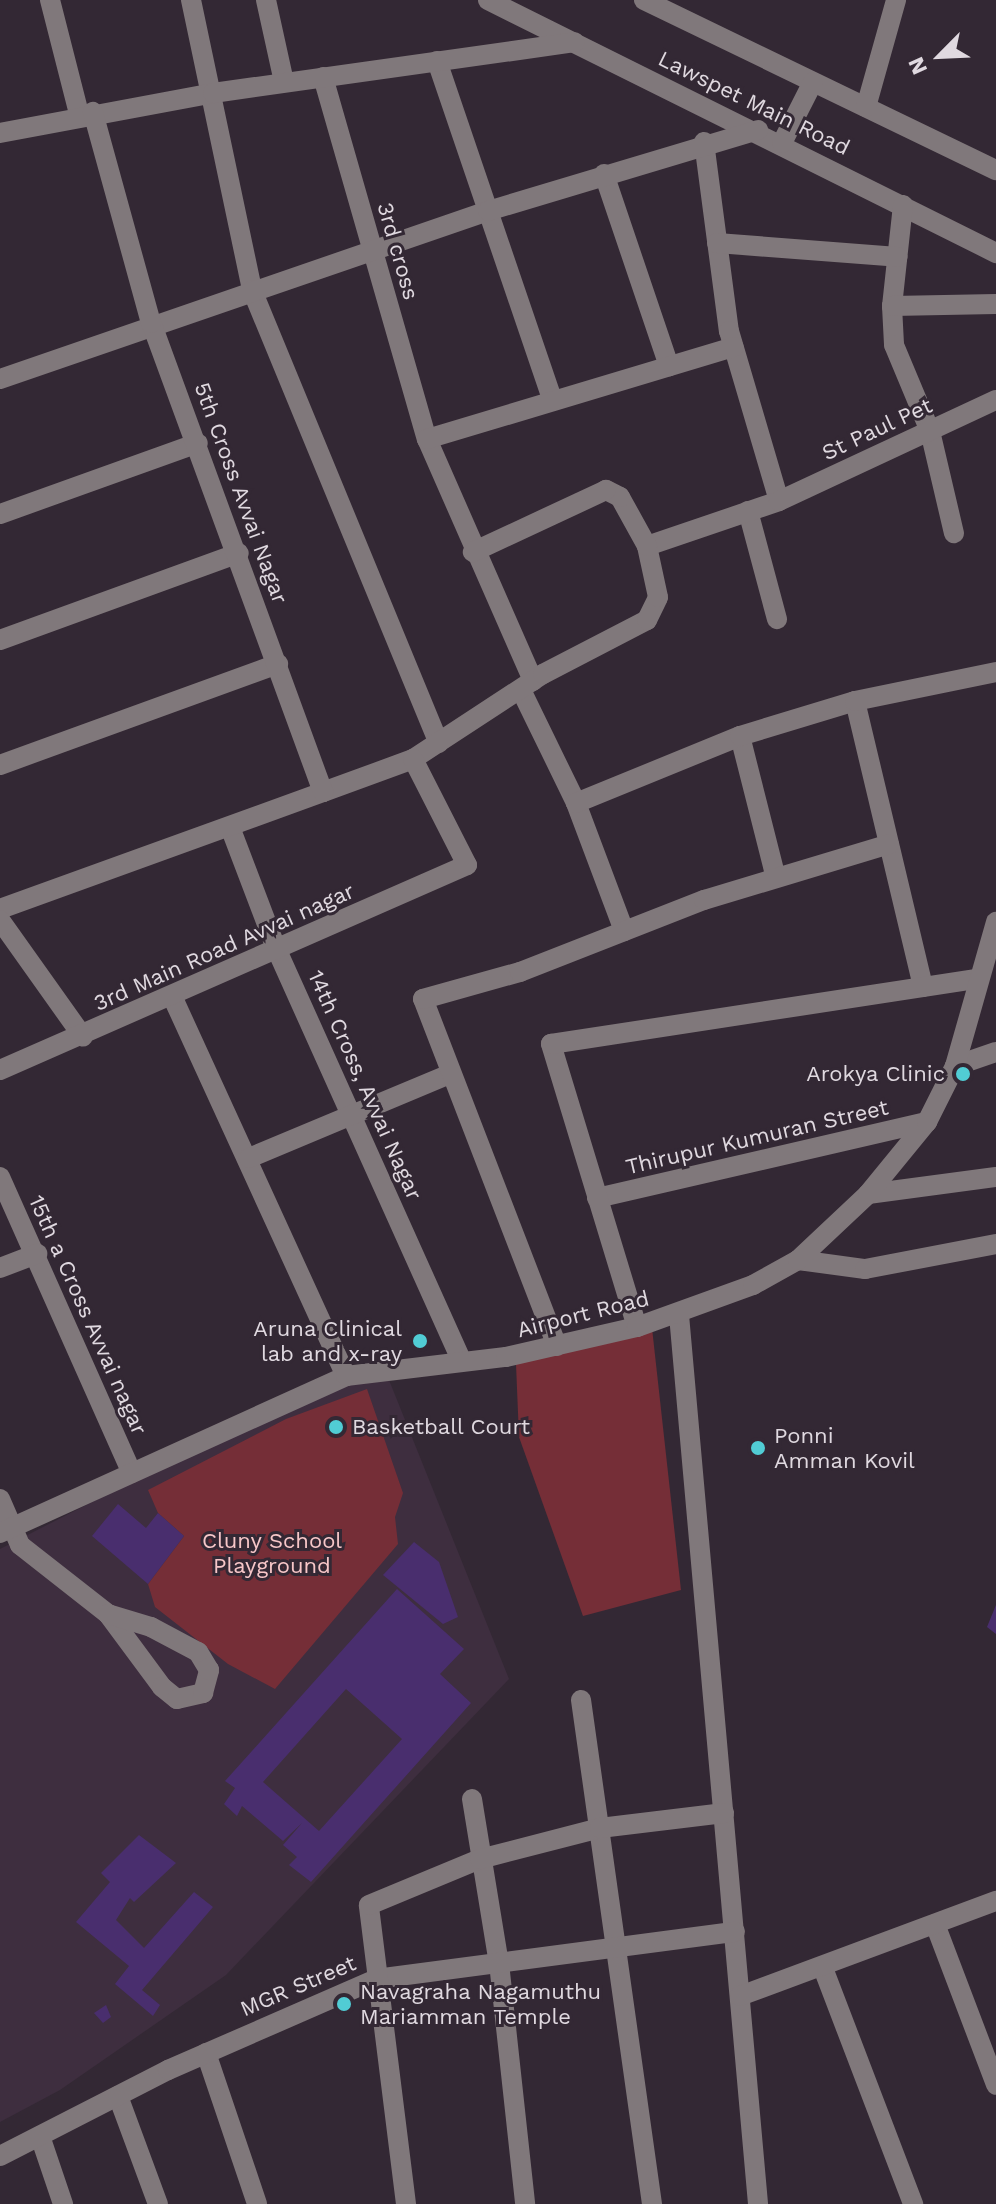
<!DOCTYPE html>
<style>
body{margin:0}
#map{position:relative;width:996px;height:2204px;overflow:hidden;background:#332834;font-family:"Work Sans",sans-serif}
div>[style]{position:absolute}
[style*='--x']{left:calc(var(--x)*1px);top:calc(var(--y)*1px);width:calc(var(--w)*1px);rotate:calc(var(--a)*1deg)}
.built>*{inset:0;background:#3e2e3f}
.green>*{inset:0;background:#752e37}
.building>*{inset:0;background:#492e6e}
.minor>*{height:20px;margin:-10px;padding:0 10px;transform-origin:10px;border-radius:10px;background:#80787b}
.dots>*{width:22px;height:22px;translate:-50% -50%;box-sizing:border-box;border:4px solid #332834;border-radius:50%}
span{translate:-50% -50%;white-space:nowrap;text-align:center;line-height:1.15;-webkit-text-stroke:6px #332834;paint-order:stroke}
.street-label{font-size:22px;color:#e0d9e0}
.poi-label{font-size:22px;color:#e0d9e0}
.right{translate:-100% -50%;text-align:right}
.left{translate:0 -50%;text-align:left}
.park-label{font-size:22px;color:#f7c6c8}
.north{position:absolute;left:900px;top:16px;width:80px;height:80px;-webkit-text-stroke:6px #332834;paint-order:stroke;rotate:246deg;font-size:22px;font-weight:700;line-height:32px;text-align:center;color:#e0d9e0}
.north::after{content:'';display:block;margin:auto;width:28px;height:36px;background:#e0d9e0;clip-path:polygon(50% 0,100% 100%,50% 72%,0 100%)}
</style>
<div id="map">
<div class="built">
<i style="clip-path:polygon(385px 1370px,509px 1679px,226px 1975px,60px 2090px,0 2122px,0 1549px,194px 1450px)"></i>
</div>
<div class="green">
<i style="clip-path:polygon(652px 1328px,681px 1590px,583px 1616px,519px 1437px,516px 1364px)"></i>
<i style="clip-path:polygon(367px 1389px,403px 1493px,395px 1517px,398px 1544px,275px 1689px,228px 1664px,155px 1607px,148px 1584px,184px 1536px,158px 1513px,148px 1490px,286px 1419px)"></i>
</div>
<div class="building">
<i style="clip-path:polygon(118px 1504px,146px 1528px,158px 1513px,184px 1536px,148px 1584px,92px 1536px)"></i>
<i style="clip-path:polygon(414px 1542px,439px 1562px,458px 1617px,443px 1624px,383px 1575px)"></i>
<i style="clip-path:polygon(evenodd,397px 1589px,464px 1649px,440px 1674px,471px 1703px,311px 1882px,289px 1865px,297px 1857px,283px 1845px,302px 1823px,283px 1841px,242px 1806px,237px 1816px,224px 1804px,235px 1788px,225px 1781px,397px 1589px,346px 1689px,402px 1739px,319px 1831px,263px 1782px,346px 1689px)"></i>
<i style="clip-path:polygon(996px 1605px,996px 1634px,987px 1627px)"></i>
<i style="clip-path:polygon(139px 1835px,176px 1863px,134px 1902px,130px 1898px,116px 1920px,144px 1948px,194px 1892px,213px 1907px,142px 1990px,160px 2005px,153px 2016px,115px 1984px,129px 1966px,76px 1922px,110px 1882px,101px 1873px)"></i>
<i style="clip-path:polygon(106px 2005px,111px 2017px,103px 2023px,94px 2013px)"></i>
</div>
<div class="minor">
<i style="--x:50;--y:0;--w:118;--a:75.7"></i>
<i style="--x:191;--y:0;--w:296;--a:78.1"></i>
<i style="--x:252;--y:290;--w:490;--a:67.6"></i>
<i style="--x:266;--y:0;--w:84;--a:77.6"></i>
<i style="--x:488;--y:0;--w:568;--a:26.47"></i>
<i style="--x:644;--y:0;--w:391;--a:25.8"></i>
<i style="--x:437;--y:61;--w:359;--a:71.2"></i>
<i style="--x:323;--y:77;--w:377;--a:74"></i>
<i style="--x:427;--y:439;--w:264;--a:66.3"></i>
<i style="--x:866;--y:107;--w:111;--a:-74.3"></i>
<i style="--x:0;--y:133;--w:217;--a:-10.6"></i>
<i style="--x:213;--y:93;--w:365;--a:-8"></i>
<i style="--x:704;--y:142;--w:191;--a:82.5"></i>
<i style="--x:729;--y:331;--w:177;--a:73.6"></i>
<i style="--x:782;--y:143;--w:68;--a:-63.1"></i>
<i style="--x:604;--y:174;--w:203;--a:71.3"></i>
<i style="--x:903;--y:205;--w:102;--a:96.2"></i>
<i style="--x:892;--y:306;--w:39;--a:87"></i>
<i style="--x:894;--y:345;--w:93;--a:67.3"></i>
<i style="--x:930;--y:431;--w:105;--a:76.8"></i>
<i style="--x:717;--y:243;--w:181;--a:4.4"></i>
<i style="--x:892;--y:306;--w:104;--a:-1.1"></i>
<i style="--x:0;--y:379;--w:516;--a:-19"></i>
<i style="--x:488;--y:211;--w:282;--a:-16.7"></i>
<i style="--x:427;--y:439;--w:320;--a:-16.7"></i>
<i style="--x:748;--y:511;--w:112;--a:75"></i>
<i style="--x:0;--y:514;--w:210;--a:-19.7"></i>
<i style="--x:647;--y:546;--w:139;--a:-18.8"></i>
<i style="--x:779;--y:501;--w:239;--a:-25"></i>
<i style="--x:0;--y:640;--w:254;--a:-20"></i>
<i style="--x:521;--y:690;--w:126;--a:64"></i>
<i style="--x:576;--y:803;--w:137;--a:69.4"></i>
<i style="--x:855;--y:701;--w:294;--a:76.6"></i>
<i style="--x:740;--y:736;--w:146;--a:75.8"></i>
<i style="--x:0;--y:765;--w:296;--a:-20"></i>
<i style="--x:323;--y:792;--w:96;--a:-20.1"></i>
<i style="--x:413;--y:759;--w:155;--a:-33.2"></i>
<i style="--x:543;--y:674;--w:117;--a:-27.4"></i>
<i style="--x:647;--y:620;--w:25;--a:-64"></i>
<i style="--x:658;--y:597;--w:52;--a:-102.2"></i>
<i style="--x:647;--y:546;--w:56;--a:-118.9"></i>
<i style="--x:620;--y:497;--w:16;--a:-153"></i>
<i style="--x:606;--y:490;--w:147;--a:155"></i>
<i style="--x:576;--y:803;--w:177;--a:-22.2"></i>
<i style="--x:740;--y:736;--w:120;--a:-16.9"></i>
<i style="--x:855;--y:701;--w:144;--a:-11.6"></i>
<i style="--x:230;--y:827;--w:129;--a:69.2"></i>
<i style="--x:276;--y:948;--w:453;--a:65.8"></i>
<i style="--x:0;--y:909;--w:344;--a:-19.9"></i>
<i style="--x:323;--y:792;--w:500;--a:-110.1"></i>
<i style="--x:151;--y:323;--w:219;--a:-105.4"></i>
<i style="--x:0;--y:920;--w:143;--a:54.6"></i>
<i style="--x:172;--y:996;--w:418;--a:65.4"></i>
<i style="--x:955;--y:1066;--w:43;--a:-18.9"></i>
<i style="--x:0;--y:1070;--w:510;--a:-23.7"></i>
<i style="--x:467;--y:865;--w:119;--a:-117"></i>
<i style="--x:249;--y:1158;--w:218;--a:-22.7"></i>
<i style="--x:0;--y:1177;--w:324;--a:66"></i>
<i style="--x:868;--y:1194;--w:129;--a:-7.6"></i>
<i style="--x:597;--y:1198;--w:339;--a:-13"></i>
<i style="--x:798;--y:1260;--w:68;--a:7.7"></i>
<i style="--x:865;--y:1269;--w:133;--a:-10.8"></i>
<i style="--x:0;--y:1268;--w:40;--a:-21"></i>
<i style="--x:679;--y:1315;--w:893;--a:84.92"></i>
<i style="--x:637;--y:1327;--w:296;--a:-106.9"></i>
<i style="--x:551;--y:1044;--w:432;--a:-8.7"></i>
<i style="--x:557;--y:1346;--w:372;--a:-111.1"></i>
<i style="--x:423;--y:999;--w:101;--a:-15.6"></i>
<i style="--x:520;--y:972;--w:198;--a:-21.4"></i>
<i style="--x:704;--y:900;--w:193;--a:-16.8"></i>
<i style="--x:0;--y:1499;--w:50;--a:66.5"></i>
<i style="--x:20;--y:1545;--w:112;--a:38.1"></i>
<i style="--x:108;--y:1614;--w:91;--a:53.5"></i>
<i style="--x:162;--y:1687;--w:19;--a:39"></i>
<i style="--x:177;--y:1699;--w:27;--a:-13"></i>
<i style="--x:203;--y:1693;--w:24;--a:-75"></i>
<i style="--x:209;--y:1670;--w:21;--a:-121"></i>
<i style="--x:198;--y:1652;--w:53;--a:-152"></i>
<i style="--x:151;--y:1627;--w:45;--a:-163.2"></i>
<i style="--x:0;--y:1533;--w:380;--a:-24.4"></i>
<i style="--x:346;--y:1376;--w:161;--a:-6.8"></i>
<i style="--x:506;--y:1357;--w:134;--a:-12.9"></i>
<i style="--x:637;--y:1327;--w:123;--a:-19.9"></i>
<i style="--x:753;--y:1285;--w:51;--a:-29.1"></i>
<i style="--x:798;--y:1260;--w:96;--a:-43.3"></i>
<i style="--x:868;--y:1194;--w:93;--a:-50.7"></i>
<i style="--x:927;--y:1122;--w:63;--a:-63.4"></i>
<i style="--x:955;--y:1066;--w:150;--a:-74.1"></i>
<i style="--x:581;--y:1700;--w:509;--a:81.98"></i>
<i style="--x:472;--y:1799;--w:166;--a:80.7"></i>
<i style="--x:499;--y:1963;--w:242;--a:83.8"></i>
<i style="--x:935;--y:1924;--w:172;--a:69.2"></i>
<i style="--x:823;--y:1968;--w:253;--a:69.1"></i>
<i style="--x:740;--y:1996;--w:273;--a:-20.4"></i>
<i style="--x:206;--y:2053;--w:159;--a:71.3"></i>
<i style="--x:118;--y:2096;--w:115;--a:69.7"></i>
<i style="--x:40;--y:2136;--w:72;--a:71.3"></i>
<i style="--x:0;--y:2156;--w:189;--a:-27.1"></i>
<i style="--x:168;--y:2070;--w:227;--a:-23.6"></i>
<i style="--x:376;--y:1979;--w:362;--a:-7.5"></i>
<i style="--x:406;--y:2204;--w:301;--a:-97.1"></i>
<i style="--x:369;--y:1905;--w:120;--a:-22.5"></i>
<i style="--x:480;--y:1859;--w:124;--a:-14.5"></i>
<i style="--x:600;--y:1828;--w:125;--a:-6.9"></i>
</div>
<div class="dots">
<i style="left:963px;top:1074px;background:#51ccd4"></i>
<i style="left:420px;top:1341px;background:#51ccd4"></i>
<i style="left:336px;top:1427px;background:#51ccd4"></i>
<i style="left:758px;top:1448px;background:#51ccd4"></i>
<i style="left:344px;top:2004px;background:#51ccd4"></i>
</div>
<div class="street-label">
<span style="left:754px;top:103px;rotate:26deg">Lawspet Main Road</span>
<span style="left:398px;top:251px;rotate:74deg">3rd cross</span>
<span style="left:877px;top:429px;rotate:-25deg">St Paul Pet</span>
<span style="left:241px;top:493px;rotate:70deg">5th Cross Avvai Nagar</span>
<span style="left:224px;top:947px;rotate:-24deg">3rd Main Road Avvai nagar</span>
<span style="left:365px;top:1085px;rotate:66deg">14th Cross, Avvai Nagar</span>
<span style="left:757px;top:1137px;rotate:-13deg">Thirupur Kumuran Street</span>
<span style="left:583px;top:1314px;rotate:-14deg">Airport Road</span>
<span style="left:88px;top:1315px;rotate:66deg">15th a Cross Avvai nagar</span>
<span style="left:298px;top:1986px;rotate:-23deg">MGR Street</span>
</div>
<div class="poi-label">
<span class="right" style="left:945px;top:1074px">Arokya Clinic</span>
<span class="right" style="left:402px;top:1341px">Aruna Clinical<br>lab and x-ray</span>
<span class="left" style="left:352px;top:1427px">Basketball Court</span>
<span class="left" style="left:774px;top:1448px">Ponni<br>Amman Kovil</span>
<span class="left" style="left:360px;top:2004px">Navagraha Nagamuthu<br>Mariamman Temple</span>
</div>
<div class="park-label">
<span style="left:272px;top:1553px">Cluny School<br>Playground</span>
</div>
<div class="north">N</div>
</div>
